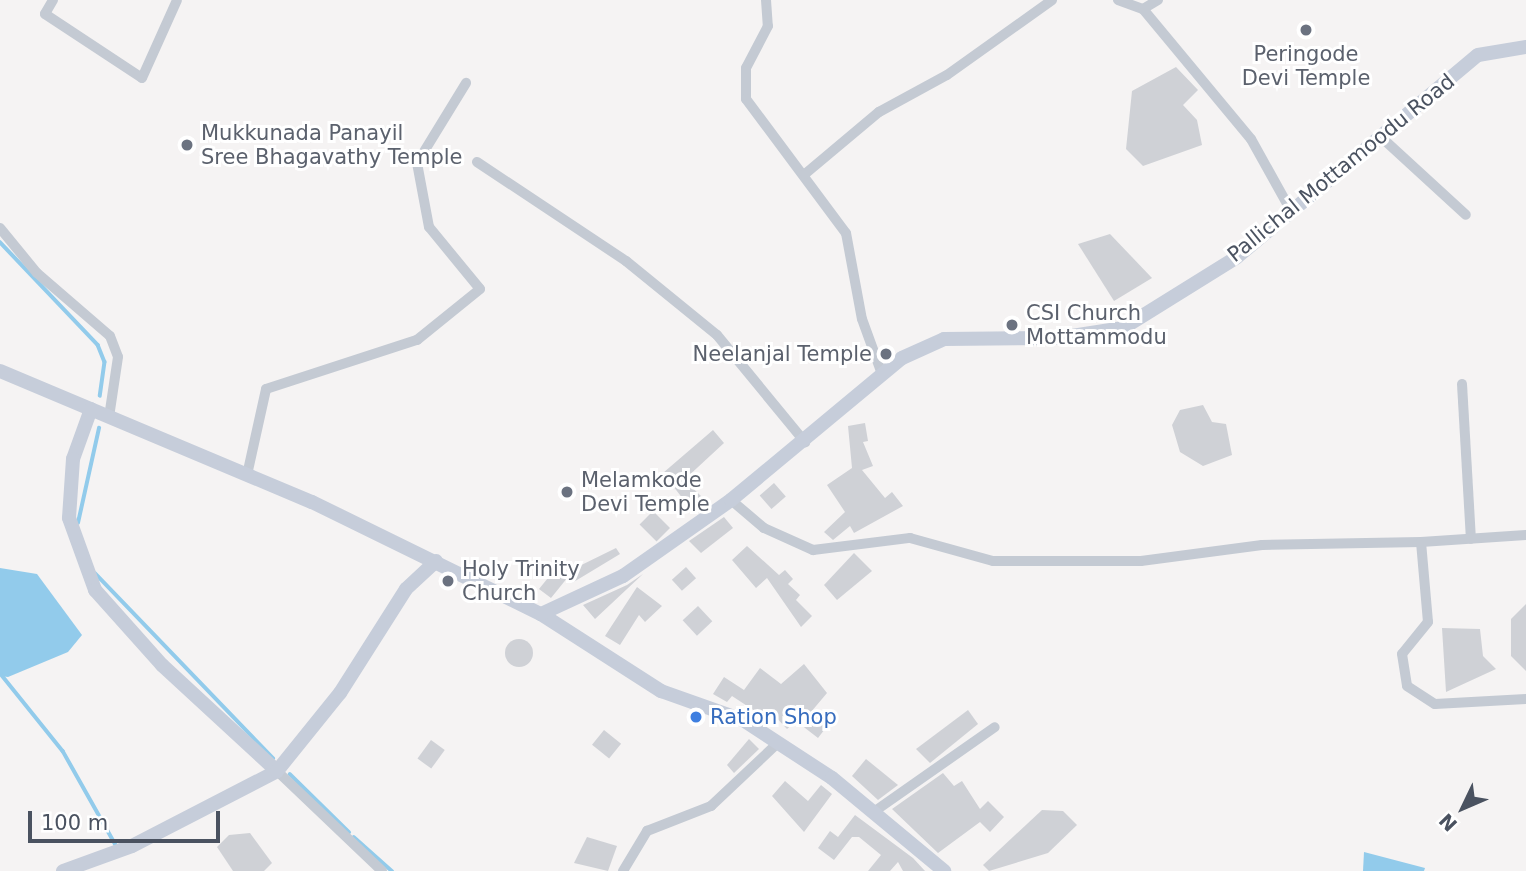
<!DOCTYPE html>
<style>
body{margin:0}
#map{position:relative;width:1526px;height:871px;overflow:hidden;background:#f5f3f3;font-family:"DejaVu Sans",sans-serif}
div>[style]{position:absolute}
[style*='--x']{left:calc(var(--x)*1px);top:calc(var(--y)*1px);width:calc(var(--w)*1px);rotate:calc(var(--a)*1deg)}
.water>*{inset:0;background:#92cbeb}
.stream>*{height:3.5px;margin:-1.75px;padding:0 1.75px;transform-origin:1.75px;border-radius:1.75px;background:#92cbeb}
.building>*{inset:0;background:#cfd1d6;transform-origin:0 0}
.round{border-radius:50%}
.street>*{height:10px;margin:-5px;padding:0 5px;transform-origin:5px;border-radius:5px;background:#c4cad3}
.secondary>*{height:14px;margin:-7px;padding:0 7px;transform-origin:7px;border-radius:7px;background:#c6cdda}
.dots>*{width:19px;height:19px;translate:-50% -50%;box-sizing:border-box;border:4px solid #fff;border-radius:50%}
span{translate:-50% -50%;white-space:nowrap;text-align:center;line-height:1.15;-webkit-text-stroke:6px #fff;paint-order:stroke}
.worship-label{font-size:21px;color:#5b616d}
.left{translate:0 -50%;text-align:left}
.right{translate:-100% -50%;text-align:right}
.street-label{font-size:21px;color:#4a5260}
.shop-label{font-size:21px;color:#366cbe}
.north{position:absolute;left:1428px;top:773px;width:70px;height:70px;-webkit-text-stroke:5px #fff;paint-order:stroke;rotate:226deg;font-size:19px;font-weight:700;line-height:28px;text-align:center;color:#4a5260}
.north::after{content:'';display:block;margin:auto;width:24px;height:32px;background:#4a5260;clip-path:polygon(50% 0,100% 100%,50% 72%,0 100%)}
.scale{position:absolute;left:28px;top:811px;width:192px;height:32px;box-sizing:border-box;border:4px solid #4a5260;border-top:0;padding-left:9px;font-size:21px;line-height:24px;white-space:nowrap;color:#4a5260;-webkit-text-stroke:5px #fff;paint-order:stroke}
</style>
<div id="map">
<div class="water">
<i style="clip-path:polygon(0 568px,37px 574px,82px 635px,68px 652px,8px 677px,0 676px)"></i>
<i style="clip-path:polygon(1364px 852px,1425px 868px,1424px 871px,1363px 871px)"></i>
</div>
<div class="stream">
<i style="--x:0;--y:242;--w:142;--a:46.4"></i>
<i style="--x:98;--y:345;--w:18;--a:68"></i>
<i style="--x:105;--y:362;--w:34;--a:98"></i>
<i style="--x:78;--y:523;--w:97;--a:-77.5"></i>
<i style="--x:95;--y:573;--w:257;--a:46.1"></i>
<i style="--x:1;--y:674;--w:99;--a:51.2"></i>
<i style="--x:63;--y:751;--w:108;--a:60.6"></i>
<i style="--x:290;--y:774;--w:83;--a:44.5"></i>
<i style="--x:354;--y:837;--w:51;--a:41.8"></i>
</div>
<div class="building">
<i style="clip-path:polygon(1176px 67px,1198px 90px,1183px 105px,1197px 120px,1202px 145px,1143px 166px,1126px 149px,1132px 91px)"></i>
<i style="clip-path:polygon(1110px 234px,1152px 278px,1114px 301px,1078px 244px)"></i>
<i style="clip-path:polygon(1203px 405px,1212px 422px,1226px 424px,1232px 455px,1203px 466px,1180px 452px,1172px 425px,1180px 410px)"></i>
<i style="clip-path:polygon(865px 423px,868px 441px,863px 442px,873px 466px,862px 470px,885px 498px,892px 492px,903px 506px,854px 533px,850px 526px,833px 540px,824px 532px,845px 512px,827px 485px,852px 468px,848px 426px)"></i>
<i style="clip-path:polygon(713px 430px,724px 443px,684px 480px,701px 496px,690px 508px,663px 473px)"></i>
<i style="left:774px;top:483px;width:18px;height:19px;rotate:49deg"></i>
<i style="left:653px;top:511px;width:24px;height:19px;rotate:45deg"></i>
<i style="clip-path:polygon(724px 517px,733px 528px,701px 553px,689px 541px)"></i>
<i style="clip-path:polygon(747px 546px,779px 575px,785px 570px,793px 579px,788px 584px,800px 595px,796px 600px,812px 616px,801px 627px,767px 578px,756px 588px,732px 560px)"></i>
<i style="clip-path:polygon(616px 548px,620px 554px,572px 583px,568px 577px,551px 598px,539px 589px,552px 573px,557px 577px)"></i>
<i style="clip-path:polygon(854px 553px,872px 571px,837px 600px,824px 585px)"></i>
<i style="left:686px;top:567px;width:15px;height:19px;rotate:48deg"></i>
<i style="clip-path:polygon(643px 574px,595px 619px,583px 605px,627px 585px)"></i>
<i style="clip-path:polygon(637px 587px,662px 606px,645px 622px,639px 615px,620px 645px,605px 636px)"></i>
<i style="clip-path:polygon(1526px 604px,1526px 671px,1511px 656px,1511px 619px)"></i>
<i style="left:698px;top:606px;width:21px;height:21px;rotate:47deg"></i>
<i style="clip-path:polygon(1442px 628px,1480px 629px,1483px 656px,1496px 669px,1446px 692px)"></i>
<i class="round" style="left:505px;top:639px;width:28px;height:28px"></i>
<i style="clip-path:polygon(804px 664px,827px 693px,811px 712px,828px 725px,818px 738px,796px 721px,787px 729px,772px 713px,767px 719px,732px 696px,727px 702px,713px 694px,724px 677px,744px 690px,760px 668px,781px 684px)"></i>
<i style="clip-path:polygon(968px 710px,978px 724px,930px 763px,916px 749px)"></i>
<i style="left:604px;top:730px;width:22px;height:19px;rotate:39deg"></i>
<i style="clip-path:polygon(749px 739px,759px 749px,734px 773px,727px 765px)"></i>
<i style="left:431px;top:740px;width:17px;height:23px;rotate:36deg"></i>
<i style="clip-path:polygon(866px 759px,898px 785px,878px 800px,852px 776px)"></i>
<i style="clip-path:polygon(943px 773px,954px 786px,962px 781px,980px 809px,988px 801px,1004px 817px,990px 832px,980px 822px,938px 853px,892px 809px)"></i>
<i style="clip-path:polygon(785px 781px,808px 801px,821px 785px,832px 794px,804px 832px,772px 796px)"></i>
<i style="clip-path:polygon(1042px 810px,1063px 811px,1077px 825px,1048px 853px,989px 871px,983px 865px)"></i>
<i style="clip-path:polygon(855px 815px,913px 858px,925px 871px,903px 871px,898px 862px,890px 871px,868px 871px,881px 855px,859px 837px,852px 837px,834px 860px,818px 848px,830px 831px,838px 837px)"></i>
<i style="clip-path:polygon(250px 833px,272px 863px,264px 871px,233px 871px,217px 847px,229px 835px)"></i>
<i style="clip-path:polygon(587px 837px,617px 846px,608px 871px,574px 863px)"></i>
</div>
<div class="street">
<i style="--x:53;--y:0;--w:16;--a:120"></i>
<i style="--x:45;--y:14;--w:116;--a:33.4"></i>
<i style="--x:142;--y:78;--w:85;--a:-65.8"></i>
<i style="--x:766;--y:0;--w:26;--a:86"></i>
<i style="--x:768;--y:26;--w:47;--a:117.6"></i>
<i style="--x:746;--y:68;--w:31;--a:90"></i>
<i style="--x:746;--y:99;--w:167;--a:53.3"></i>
<i style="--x:846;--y:233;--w:87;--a:79.5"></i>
<i style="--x:862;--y:319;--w:59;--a:70"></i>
<i style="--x:1118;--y:0;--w:27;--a:20"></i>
<i style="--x:1158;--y:0;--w:17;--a:149"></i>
<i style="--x:1143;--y:9;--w:169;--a:50.3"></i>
<i style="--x:1251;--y:139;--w:80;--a:60.9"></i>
<i style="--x:1381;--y:137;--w:115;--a:42.5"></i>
<i style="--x:477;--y:162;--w:179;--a:33.6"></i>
<i style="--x:626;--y:261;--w:117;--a:39.1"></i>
<i style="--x:717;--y:335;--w:139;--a:50.6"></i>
<i style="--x:805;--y:174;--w:97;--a:-40"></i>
<i style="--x:879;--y:112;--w:77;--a:-28.6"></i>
<i style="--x:947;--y:75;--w:129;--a:-35.5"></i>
<i style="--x:0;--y:228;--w:58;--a:50.6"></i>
<i style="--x:37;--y:273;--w:96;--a:40.8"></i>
<i style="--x:110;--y:336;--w:22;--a:69"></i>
<i style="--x:118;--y:357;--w:61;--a:98.5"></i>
<i style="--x:1462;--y:384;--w:155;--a:86.7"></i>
<i style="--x:247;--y:475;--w:88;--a:-77.5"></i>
<i style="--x:266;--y:389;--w:159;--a:-18"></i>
<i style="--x:417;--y:340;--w:81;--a:-39"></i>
<i style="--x:480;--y:289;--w:80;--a:-129.4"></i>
<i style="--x:429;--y:227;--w:65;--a:-100.6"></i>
<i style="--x:417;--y:163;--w:94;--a:-58.5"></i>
<i style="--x:731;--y:500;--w:43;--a:40.3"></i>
<i style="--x:764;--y:528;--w:54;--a:24.2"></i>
<i style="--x:813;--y:550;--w:98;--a:-7.1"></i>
<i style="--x:910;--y:538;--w:86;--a:15.5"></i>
<i style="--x:993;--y:561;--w:148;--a:0"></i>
<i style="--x:1141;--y:561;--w:122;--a:-7.5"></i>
<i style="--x:1262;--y:545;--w:159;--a:-1.1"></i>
<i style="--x:1421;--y:542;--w:80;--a:85"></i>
<i style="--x:1428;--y:622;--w:41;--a:129.1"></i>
<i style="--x:1402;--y:654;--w:32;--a:81"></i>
<i style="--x:1407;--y:686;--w:33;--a:33"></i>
<i style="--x:1435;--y:704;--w:91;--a:-3.1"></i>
<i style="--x:1421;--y:542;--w:105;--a:-3.8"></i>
<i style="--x:277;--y:771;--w:145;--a:43.6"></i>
<i style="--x:875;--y:811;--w:146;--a:-35"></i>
<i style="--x:623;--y:871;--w:47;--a:-59"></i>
<i style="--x:647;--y:831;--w:69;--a:-21.3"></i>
<i style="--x:711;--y:806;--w:93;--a:-43.3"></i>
</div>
<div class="secondary">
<i style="--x:0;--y:371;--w:338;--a:22.8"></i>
<i style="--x:312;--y:502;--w:255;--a:26.1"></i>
<i style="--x:541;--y:614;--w:143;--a:32.7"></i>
<i style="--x:661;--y:691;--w:87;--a:19.5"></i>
<i style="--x:743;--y:720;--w:106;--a:33.1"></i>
<i style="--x:832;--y:778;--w:146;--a:39.7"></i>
<i style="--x:91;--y:409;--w:53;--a:109.8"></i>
<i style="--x:73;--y:459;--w:59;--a:93.9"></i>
<i style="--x:69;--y:518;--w:77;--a:70.1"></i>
<i style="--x:95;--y:590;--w:101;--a:48.2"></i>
<i style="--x:162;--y:665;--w:156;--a:42.7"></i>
<i style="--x:541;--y:614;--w:90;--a:-24.9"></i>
<i style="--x:623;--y:576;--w:132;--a:-35.1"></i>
<i style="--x:731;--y:500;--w:222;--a:-39.7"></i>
<i style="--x:902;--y:358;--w:46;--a:-24.3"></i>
<i style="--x:944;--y:339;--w:115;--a:-0.5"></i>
<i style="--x:1059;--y:338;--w:65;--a:-8.9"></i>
<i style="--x:1123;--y:328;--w:134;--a:-31.9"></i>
<i style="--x:1237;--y:257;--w:314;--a:-40"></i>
<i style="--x:1478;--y:55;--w:49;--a:-9.5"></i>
<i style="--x:63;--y:871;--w:73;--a:-19.9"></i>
<i style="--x:132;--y:846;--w:163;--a:-27.3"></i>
<i style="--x:277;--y:771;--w:100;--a:-51.1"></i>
<i style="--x:340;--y:693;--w:123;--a:-57.6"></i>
<i style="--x:406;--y:589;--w:41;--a:-43"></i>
</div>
<div class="dots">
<i style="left:1306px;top:30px;background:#6b7280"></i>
<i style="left:187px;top:145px;background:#6b7280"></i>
<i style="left:1012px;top:325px;background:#6b7280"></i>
<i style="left:886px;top:354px;background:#6b7280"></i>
<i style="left:567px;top:492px;background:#6b7280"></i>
<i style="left:448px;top:581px;background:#6b7280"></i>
<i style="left:696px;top:717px;background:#3f7fe0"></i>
</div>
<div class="worship-label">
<span style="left:1306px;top:66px">Peringode<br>Devi Temple</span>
<span class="left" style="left:201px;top:145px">Mukkunada Panayil<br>Sree Bhagavathy Temple</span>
<span class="left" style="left:1026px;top:325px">CSI Church<br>Mottammodu</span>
<span class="right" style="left:872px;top:354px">Neelanjal Temple</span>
<span class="left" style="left:581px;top:492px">Melamkode<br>Devi Temple</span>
<span class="left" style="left:462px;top:581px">Holy Trinity<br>Church</span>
</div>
<div class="street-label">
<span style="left:1341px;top:168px;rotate:-39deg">Pallichal Mottamoodu Road</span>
</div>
<div class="shop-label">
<span class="left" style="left:710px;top:717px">Ration Shop</span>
</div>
<div class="north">N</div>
<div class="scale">100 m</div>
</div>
